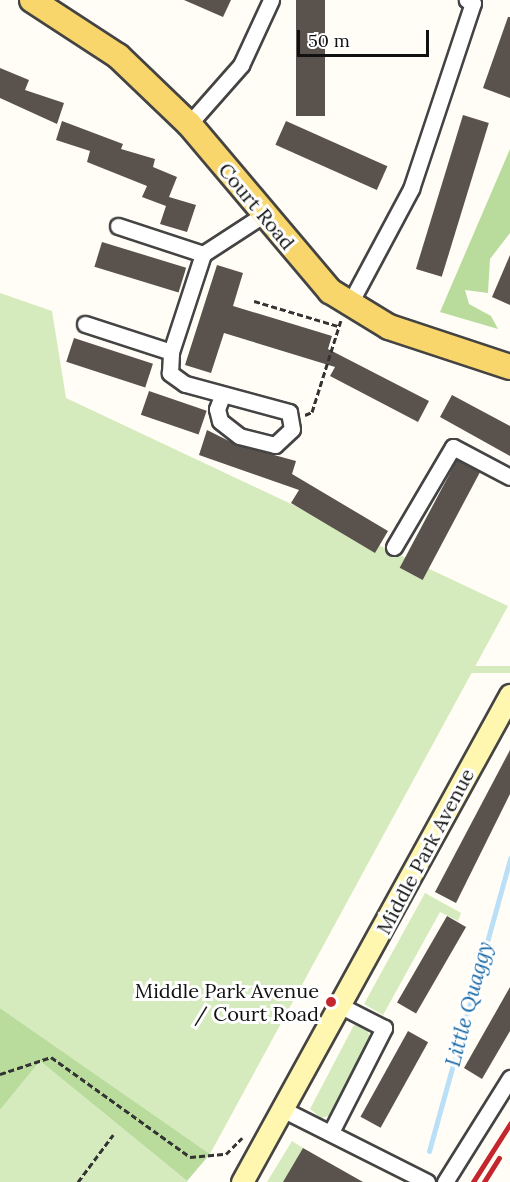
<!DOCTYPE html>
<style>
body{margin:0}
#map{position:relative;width:510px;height:1182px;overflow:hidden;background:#fffdf5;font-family:Lora,serif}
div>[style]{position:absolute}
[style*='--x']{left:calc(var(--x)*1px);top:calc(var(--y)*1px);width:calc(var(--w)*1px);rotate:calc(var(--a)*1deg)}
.green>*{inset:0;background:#d5ebbd;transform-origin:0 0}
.forest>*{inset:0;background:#b9dc9c}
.stream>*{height:5px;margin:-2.5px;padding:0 2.5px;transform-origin:2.5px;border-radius:2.5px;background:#b9e0f7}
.building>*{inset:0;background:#5a524d;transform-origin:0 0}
.path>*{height:3px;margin-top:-1.5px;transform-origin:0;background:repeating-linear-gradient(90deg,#333 0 6px,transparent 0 9px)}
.roads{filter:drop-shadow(2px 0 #444) drop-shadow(-2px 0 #444) drop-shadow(0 2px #444) drop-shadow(0 -2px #444)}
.street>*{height:15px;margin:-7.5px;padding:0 7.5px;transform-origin:7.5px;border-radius:7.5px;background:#fff}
.secondary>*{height:21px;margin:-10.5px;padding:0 10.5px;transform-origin:10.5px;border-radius:10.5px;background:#fff6b0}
.primary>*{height:24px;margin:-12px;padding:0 12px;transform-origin:12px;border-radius:12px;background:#f9d66b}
.rail>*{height:4.5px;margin:-2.25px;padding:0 2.25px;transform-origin:2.25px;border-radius:2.25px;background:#c4262e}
.dots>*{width:16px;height:16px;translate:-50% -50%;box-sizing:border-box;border:3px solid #fff;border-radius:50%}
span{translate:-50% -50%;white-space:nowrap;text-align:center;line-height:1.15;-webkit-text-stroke:6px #fff;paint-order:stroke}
.street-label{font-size:20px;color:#111}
.poi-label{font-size:20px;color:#111}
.right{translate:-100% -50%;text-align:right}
.water-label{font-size:21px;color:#1768a6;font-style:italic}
.scale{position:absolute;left:297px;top:30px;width:132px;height:27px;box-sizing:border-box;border:3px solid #111;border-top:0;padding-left:8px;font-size:18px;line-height:21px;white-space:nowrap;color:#111;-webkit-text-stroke:4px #fff;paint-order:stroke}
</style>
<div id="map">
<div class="green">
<i style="clip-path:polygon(0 293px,52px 311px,66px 398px,508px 606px,210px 1154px,0 1008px)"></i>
<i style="left:510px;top:666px;width:7px;height:540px;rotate:90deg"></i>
<i style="clip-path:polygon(425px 893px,461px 913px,458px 921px,440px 912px,383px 1015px,364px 1004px)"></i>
<i style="clip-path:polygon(354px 1025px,367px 1029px,372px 1042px,333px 1115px,321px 1118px,310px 1109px)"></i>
<i style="clip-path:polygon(40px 1061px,188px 1182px,0 1182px,0 1110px)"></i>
<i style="clip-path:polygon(292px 1141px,303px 1148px,284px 1182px,267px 1182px)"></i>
</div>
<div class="forest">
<i style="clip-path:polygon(510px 149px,510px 233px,490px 259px,488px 293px,465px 290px,469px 304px,491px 316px,498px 329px,440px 312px)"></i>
<i style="clip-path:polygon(0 1008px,210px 1154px,187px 1181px,40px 1061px,0 1110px)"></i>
</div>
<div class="stream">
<i style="--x:429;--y:1151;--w:304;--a:-74.5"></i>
</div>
<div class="building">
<i style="clip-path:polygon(184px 0,231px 0,223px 17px)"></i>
<i style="left:296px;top:0;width:29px;height:116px"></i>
<i style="clip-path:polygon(508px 17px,510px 17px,510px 98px,483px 88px)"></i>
<i style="clip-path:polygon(0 68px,29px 80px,25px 90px,64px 103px,57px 124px,0 98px)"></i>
<i style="left:463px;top:115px;width:27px;height:161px;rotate:17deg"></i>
<i style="clip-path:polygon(62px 121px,123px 144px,121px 149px,155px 159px,153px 167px,177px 177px,169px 197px,196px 205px,187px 232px,160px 224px,166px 206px,142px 197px,147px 186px,87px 162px,90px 151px,56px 140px)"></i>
<i style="left:286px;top:121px;width:111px;height:26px;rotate:24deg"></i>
<i style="left:102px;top:242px;width:88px;height:26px;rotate:17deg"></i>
<i style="clip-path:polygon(510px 255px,510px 305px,492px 297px)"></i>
<i style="clip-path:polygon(217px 265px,243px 273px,233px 306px,332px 336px,328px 349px,429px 401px,418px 422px,330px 376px,335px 367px,224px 333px,211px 373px,185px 365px)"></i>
<i style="left:74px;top:338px;width:83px;height:25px;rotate:18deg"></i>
<i style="left:149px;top:391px;width:61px;height:25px;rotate:19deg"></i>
<i style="clip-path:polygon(452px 395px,510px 426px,510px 456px,440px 417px)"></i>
<i style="clip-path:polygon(207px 430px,237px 445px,296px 461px,292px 474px,388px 531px,375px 553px,291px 503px,299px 490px,199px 455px)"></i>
<i style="left:457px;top:460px;width:26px;height:122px;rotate:28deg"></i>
<i style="clip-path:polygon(510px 750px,510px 794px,456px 903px,435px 892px)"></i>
<i style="left:447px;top:916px;width:22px;height:100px;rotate:30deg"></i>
<i style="clip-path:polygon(510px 987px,510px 1031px,482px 1079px,464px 1068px)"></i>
<i style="left:408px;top:1031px;width:23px;height:98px;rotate:29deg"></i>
<i style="clip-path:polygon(303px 1148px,363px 1182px,283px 1182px)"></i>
</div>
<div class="path">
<i style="--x:254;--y:301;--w:88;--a:16.6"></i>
<i style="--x:305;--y:415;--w:8;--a:-23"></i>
<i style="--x:312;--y:412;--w:96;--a:-72.5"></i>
<i style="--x:0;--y:1074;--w:54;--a:-18.4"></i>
<i style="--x:51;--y:1057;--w:171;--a:35.7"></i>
<i style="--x:190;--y:1157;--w:36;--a:-5"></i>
<i style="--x:226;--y:1154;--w:23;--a:-45"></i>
<i style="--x:78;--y:1182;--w:59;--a:-53.3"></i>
</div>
<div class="roads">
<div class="street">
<i style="--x:189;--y:124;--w:79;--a:-48.6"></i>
<i style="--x:241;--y:65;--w:72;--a:-65.2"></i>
<i style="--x:118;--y:226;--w:89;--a:18.2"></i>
<i style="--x:349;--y:305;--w:132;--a:-61.9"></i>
<i style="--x:411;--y:189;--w:196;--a:-71.6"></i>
<i style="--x:473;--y:3;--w:7;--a:-153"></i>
<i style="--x:85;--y:324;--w:90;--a:18"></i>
<i style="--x:222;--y:396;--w:14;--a:111"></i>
<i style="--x:217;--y:409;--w:12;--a:76"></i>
<i style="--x:220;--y:421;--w:24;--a:38"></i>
<i style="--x:239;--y:436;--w:37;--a:14"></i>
<i style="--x:275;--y:445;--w:23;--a:-43"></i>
<i style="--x:292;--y:429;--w:17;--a:-100"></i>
<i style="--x:289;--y:412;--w:108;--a:-164.9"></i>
<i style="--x:185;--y:384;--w:19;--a:-144"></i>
<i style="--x:170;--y:373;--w:21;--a:-87"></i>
<i style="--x:171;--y:352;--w:103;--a:-71.9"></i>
<i style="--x:203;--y:254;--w:72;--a:-33"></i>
<i style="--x:394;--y:547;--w:116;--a:-59.5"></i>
<i style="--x:453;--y:447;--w:64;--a:27.8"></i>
<i style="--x:284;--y:1110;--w:160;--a:26.7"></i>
<i style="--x:331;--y:1132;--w:117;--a:-63"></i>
<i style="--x:384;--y:1028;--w:48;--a:-152.9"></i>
<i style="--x:445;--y:1182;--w:123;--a:-58"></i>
</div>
<div class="secondary">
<i style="--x:242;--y:1182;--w:556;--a:-61.18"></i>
</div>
<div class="primary">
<i style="--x:32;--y:0;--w:103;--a:33.1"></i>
<i style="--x:118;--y:56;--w:98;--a:43.8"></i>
<i style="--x:189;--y:124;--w:219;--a:49.8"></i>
<i style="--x:330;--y:291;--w:69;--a:31.4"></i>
<i style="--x:389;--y:327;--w:127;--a:18.3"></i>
</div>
</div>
<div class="rail">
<i style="--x:473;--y:1182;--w:69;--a:-57.5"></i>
<i style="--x:484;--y:1182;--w:28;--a:-58"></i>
</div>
<div class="dots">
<i style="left:331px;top:1002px;background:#c4262e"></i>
</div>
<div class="street-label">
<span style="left:257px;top:206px;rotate:50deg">Court Road</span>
<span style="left:425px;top:851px;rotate:-62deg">Middle Park Avenue</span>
</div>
<div class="poi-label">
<span class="right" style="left:319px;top:1002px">Middle Park Avenue<br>/ Court Road</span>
</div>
<div class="water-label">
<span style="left:469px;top:1004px;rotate:-75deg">Little Quaggy</span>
</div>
<div class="scale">50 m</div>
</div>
